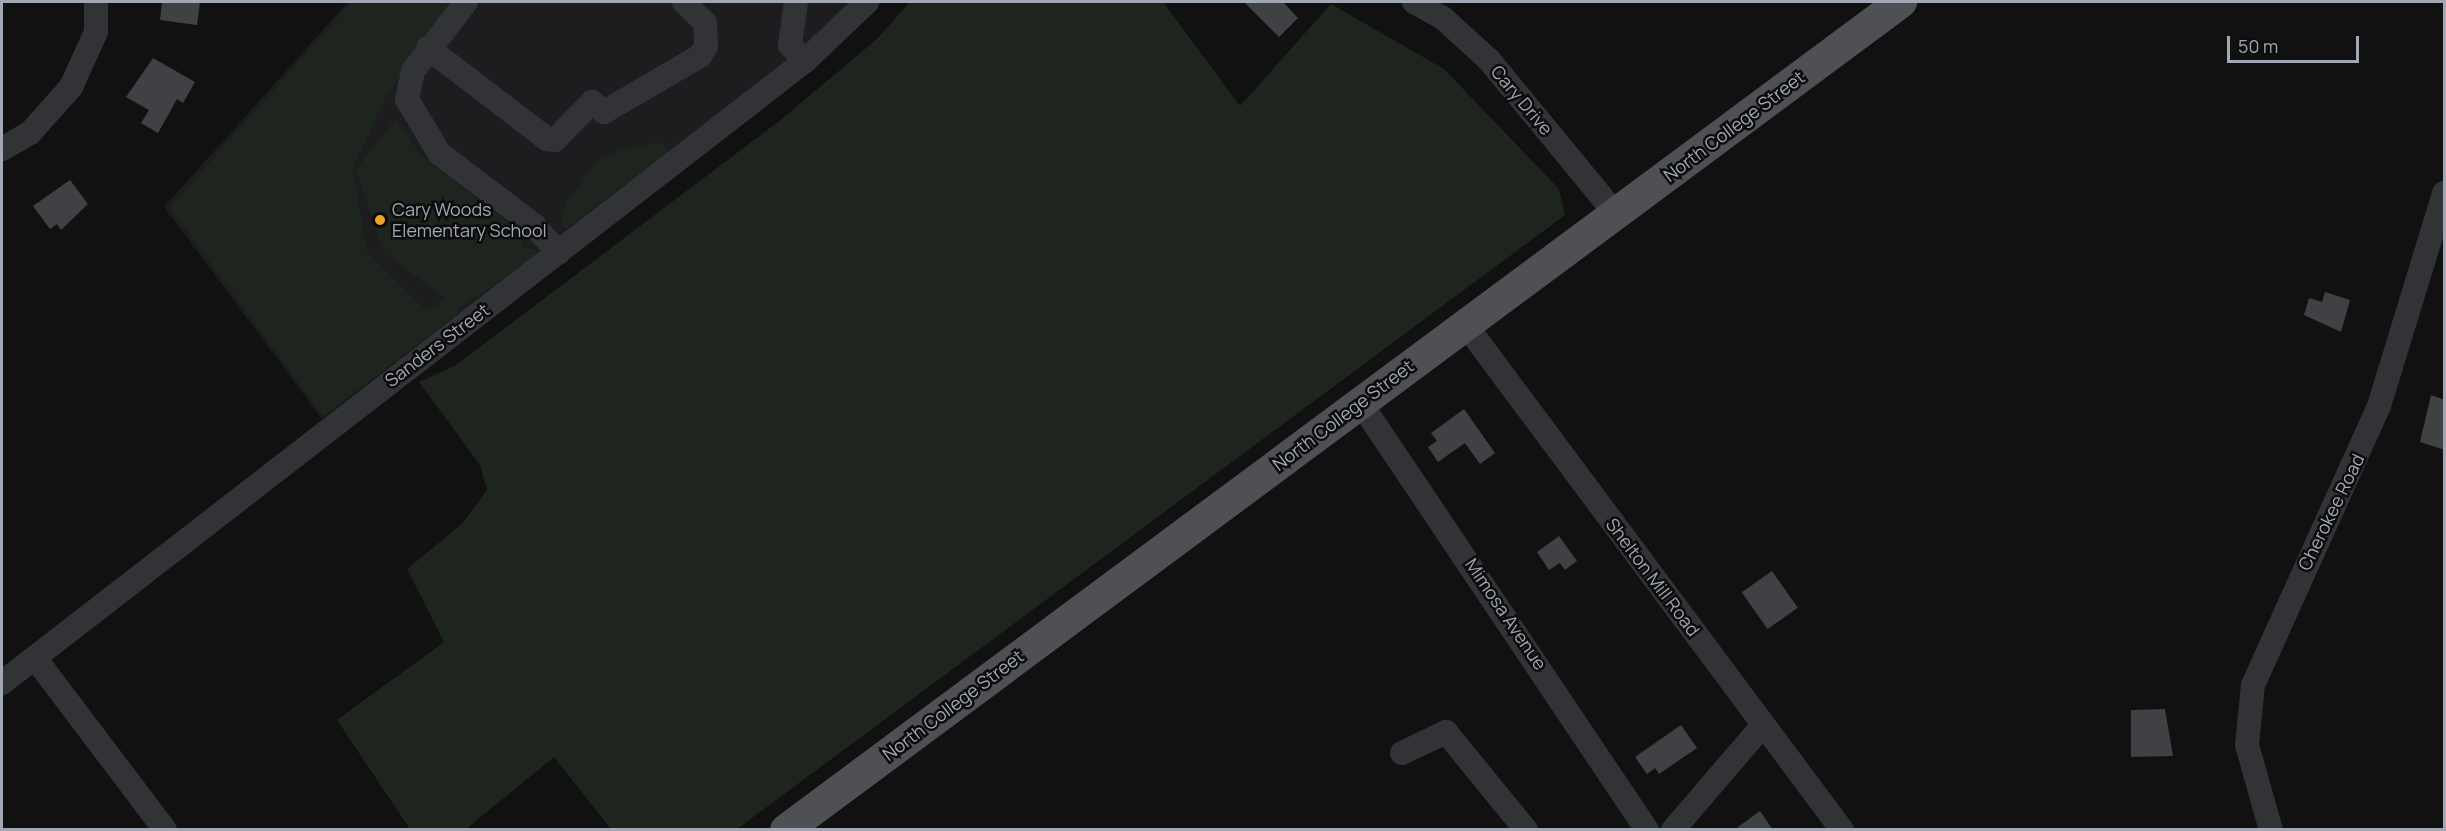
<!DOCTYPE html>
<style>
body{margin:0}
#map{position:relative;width:2446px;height:831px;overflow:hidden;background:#111112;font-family:Manrope,sans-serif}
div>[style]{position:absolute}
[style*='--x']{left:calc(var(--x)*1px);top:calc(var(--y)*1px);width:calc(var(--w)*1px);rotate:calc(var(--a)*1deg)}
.built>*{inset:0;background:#1d1d1f}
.green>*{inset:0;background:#1d251e}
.building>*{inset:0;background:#404145;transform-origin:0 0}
.minor>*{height:24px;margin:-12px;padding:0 12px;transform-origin:12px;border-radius:12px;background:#323337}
.major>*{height:32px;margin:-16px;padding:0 16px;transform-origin:16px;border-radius:16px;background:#4e5056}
.dots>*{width:16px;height:16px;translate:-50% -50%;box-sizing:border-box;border:3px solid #0c0c0d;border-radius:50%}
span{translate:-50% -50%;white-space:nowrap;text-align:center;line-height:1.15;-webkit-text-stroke:5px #0c0c0d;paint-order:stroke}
.street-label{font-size:18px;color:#a2a8b3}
.poi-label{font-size:18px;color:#a2a8b3}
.left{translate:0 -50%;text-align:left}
.frame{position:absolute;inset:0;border:3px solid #a2a8b3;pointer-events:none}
.scale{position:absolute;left:2227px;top:36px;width:132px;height:27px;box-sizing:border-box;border:3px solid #a2a8b3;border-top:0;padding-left:8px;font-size:18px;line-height:21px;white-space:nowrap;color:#a2a8b3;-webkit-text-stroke:4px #0c0c0d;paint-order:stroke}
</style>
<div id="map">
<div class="built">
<i style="clip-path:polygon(348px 2px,854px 2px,806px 48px,322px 419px,164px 207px)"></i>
</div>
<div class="green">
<i style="clip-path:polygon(352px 2px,451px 2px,385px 98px,353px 169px,366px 250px,427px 311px,445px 298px,383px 252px,356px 170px,395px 119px,418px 151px,521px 233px,522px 247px,539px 251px,536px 259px,458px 308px,458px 314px,323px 416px,170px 207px)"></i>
<i style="clip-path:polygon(910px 2px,1163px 2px,1240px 106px,1331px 4px,1444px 69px,1559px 189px,1565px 215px,737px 829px,611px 829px,554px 757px,466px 829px,410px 829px,337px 720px,444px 642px,407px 569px,463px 523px,487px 490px,480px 465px,419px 382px,456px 365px,778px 122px,877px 39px)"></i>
<i style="clip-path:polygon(660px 142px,670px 151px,565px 229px,561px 222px,566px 203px,596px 163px,623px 149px)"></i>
</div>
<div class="building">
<i style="clip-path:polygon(162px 2px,200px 2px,197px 25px,160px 20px)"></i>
<i style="clip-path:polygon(1244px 2px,1283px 2px,1298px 18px,1279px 37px)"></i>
<i style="clip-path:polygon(153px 58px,195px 82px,183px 103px,177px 99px,158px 133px,141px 123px,149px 110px,126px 97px)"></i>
<i style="clip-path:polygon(70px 180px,88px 204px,61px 230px,57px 224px,50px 229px,33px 206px)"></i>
<i style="clip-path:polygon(2325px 292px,2350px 300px,2341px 332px,2304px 315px,2309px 298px,2322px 302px)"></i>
<i style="clip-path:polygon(2431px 395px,2445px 400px,2445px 450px,2420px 442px)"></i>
<i style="clip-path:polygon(1464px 409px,1495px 453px,1480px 464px,1465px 443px,1438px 462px,1428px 447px,1437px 441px,1431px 433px)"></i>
<i style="clip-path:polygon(1559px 536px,1577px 561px,1565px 570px,1560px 563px,1549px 570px,1537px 552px)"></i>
<i style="left:1772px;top:571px;width:45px;height:37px;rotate:55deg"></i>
<i style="clip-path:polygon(2165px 709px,2173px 756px,2131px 757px,2131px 710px)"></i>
<i style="clip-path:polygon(1681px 725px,1697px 748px,1659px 774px,1655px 768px,1647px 774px,1635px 757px)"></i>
<i style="clip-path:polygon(1760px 811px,1773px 830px,1734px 830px)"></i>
</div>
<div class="minor">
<i style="--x:466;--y:2;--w:87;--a:127.5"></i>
<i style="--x:413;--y:71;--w:29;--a:102"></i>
<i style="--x:407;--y:99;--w:63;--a:59.3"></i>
<i style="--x:439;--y:153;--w:119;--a:37.2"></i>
<i style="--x:534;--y:225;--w:37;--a:49"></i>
<i style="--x:796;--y:2;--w:43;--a:97.9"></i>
<i style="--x:790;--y:45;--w:22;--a:47"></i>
<i style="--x:1414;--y:2;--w:33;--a:29"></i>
<i style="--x:1443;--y:18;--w:62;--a:42.4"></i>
<i style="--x:1489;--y:60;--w:200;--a:50.5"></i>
<i style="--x:428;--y:48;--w:150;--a:37.4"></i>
<i style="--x:547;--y:139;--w:8;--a:7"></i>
<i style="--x:555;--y:140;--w:53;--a:-45.8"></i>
<i style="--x:592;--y:102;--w:16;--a:40"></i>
<i style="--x:604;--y:112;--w:111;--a:-30.3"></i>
<i style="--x:700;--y:56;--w:12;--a:-59"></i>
<i style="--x:706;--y:46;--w:23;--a:-92"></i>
<i style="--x:705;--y:23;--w:30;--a:-135"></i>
<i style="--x:2;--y:149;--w:32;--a:-30"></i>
<i style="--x:30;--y:133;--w:62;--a:-48.3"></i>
<i style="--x:71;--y:87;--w:60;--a:-65.6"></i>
<i style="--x:96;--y:32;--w:30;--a:-90"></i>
<i style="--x:1465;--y:324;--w:631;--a:53.31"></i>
<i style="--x:1360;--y:402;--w:515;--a:56.16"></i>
<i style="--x:35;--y:658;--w:216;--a:52.9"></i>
<i style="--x:2;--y:683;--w:1016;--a:-37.76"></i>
<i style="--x:805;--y:61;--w:86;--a:-43.6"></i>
<i style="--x:1402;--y:753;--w:49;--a:-25.5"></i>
<i style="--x:1446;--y:732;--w:127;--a:50.8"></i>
<i style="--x:1673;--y:830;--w:138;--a:-49.4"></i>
<i style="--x:2271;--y:830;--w:88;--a:-105.8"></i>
<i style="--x:2247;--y:745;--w:60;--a:-84.3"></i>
<i style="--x:2253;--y:685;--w:306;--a:-65.7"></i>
<i style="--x:2379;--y:406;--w:223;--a:-73"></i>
</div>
<div class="major">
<i style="--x:786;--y:830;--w:1389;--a:-36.6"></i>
</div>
<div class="dots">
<i style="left:380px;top:220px;background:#eea42d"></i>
</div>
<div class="street-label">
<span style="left:1522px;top:100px;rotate:50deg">Cary Drive</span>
<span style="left:1734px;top:126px;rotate:-37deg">North College Street</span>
<span style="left:437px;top:345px;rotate:-37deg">Sanders Street</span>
<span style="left:1343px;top:415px;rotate:-37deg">North College Street</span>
<span style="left:2331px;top:512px;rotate:-64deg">Cherokee Road</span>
<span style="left:1653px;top:577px;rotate:53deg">Shelton Mill Road</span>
<span style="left:1506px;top:614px;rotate:56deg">Mimosa Avenue</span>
<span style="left:953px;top:705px;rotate:-37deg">North College Street</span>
</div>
<div class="poi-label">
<span class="left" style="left:392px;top:220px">Cary Woods<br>Elementary School</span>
</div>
<div class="frame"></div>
<div class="scale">50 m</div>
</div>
